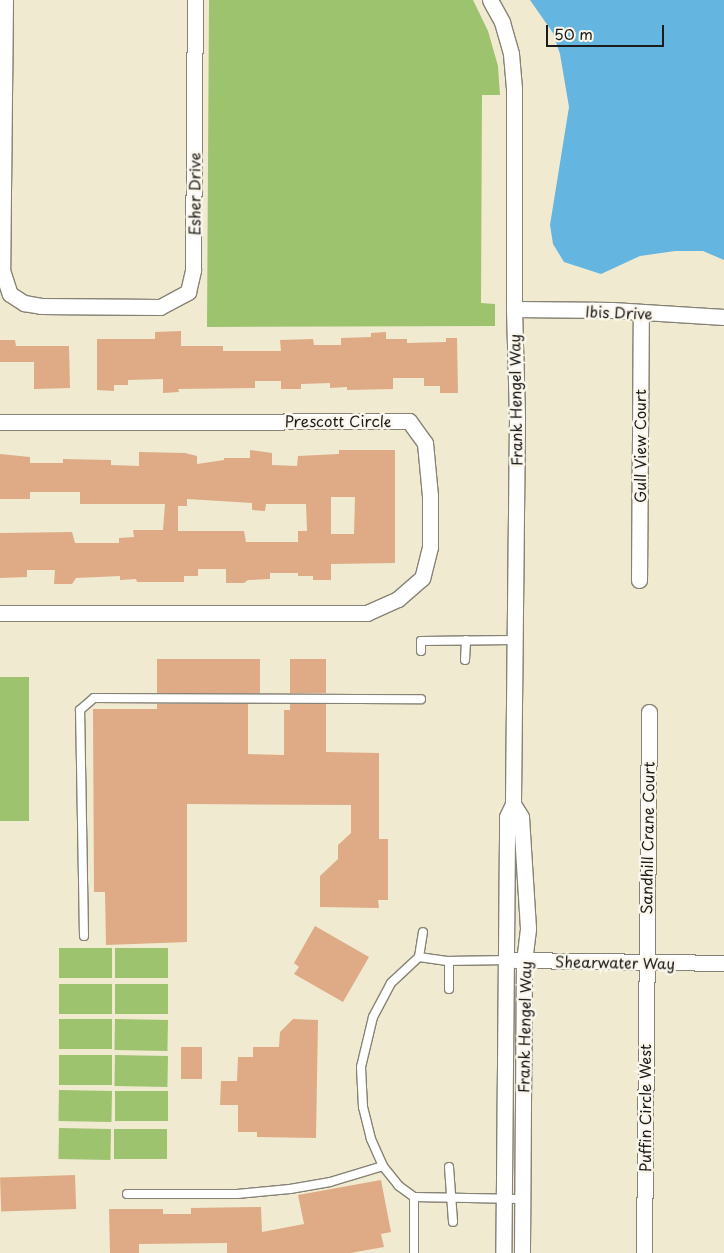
<!DOCTYPE html>
<style>
body{margin:0}
#map{position:relative;width:724px;height:1253px;overflow:hidden;background:#f0ead0;font-family:"Playpen Sans",sans-serif}
div>[style]{position:absolute}
[style*='--x']{left:calc(var(--x)*1px);top:calc(var(--y)*1px);width:calc(var(--w)*1px);rotate:calc(var(--a)*1deg)}
.green>*{inset:0;background:#9dc36f;transform-origin:0 0}
.water>*{inset:0;background:#64b5df}
.building>*{inset:0;background:#deab86;transform-origin:0 0}
.roads{filter:drop-shadow(1px 0 #868376) drop-shadow(-1px 0 #868376) drop-shadow(0 1px #868376) drop-shadow(0 -1px #868376)}
.lane>*{height:8px;margin:-4px;padding:0 4px;transform-origin:4px;border-radius:4px;background:#fff}
.street>*{height:15px;margin:-7.5px;padding:0 7.5px;transform-origin:7.5px;border-radius:7.5px;background:#fff}
span{translate:-50% -50%;white-space:nowrap;text-align:center;line-height:1.15;-webkit-text-stroke:5px #fbf7ec;paint-order:stroke}
.street-label{font-size:15px;color:#1c1c1c}
.scale{position:absolute;left:546px;top:25px;width:118px;height:22px;box-sizing:border-box;border:2px solid #1c1c1c;border-top:0;padding-left:6px;font-size:15px;line-height:18px;white-space:nowrap;color:#1c1c1c;-webkit-text-stroke:4px #fbf7ec;paint-order:stroke}
</style>
<div id="map">
<div class="green">
<i style="clip-path:polygon(209px 0,473px 0,488px 31px,498px 66px,500px 95px,482px 95px,481px 303px,495px 304px,495px 326px,207px 327px)"></i>
<i style="left:0;top:677px;width:29px;height:144px"></i>
<i style="left:59px;top:948px;width:53px;height:30px"></i>
<i style="left:115px;top:948px;width:53px;height:30px"></i>
<i style="left:59px;top:984px;width:53px;height:30px"></i>
<i style="left:115px;top:984px;width:53px;height:30px"></i>
<i style="left:59px;top:1019px;width:53px;height:30px"></i>
<i style="left:115px;top:1019px;width:53px;height:31px;rotate:1deg"></i>
<i style="left:59px;top:1055px;width:53px;height:30px"></i>
<i style="left:115px;top:1055px;width:53px;height:31px;rotate:1deg"></i>
<i style="left:59px;top:1090px;width:53px;height:31px;rotate:1deg"></i>
<i style="left:115px;top:1091px;width:53px;height:30px"></i>
<i style="left:59px;top:1128px;width:52px;height:31px;rotate:1deg"></i>
<i style="left:114px;top:1129px;width:53px;height:30px"></i>
</div>
<div class="water">
<i style="clip-path:polygon(530px 0,724px 0,724px 260px,703px 251px,675px 251px,640px 256px,601px 274px,564px 262px,553px 244px,550px 225px,569px 107px,560px 54px,553px 33px)"></i>
</div>
<div class="building">
<i style="clip-path:polygon(181px 331px,181px 346px,223px 346px,223px 351px,281px 351px,280px 340px,313px 339px,314px 345px,341px 345px,341px 338px,371px 337px,371px 333px,386px 332px,386px 339px,407px 339px,407px 343px,446px 342px,446px 338px,457px 338px,458px 393px,440px 393px,440px 386px,424px 386px,424px 378px,393px 378px,393px 389px,347px 390px,347px 387px,330px 388px,330px 383px,301px 384px,301px 389px,281px 389px,281px 381px,255px 381px,255px 388px,178px 389px,179px 392px,163px 393px,163px 379px,128px 380px,128px 385px,114px 385px,114px 391px,97px 390px,97px 339px,155px 339px,155px 332px)"></i>
<i style="clip-path:polygon(0 340px,15px 340px,16px 346px,69px 346px,70px 388px,34px 389px,34px 362px,0 362px)"></i>
<i style="clip-path:polygon(evenodd,250px 450px,272px 453px,272px 465px,297px 466px,298px 456px,339px 454px,339px 450px,395px 450px,395px 563px,331px 564px,331px 580px,313px 580px,313px 576px,298px 576px,298px 573px,270px 573px,270px 579px,248px 580px,244px 583px,226px 583px,226px 569px,198px 569px,198px 576px,184px 576px,184px 582px,137px 582px,136px 579px,120px 580px,120px 576px,76px 578px,72px 584px,54px 584px,55px 570px,27px 570px,27px 577px,0 578px,0 533px,72px 532px,75px 543px,119px 543px,119px 538px,134px 537px,133px 530px,163px 530px,165px 504px,80px 504px,80px 492px,30px 492px,30px 499px,0 499px,0 454px,30px 457px,30px 463px,63px 463px,63px 459px,111px 460px,111px 465px,139px 466px,139px 452px,185px 453px,197px 456px,197px 464px,224px 460px,224px 458px,250px 458px,250px 450px,331px 497px,355px 497px,354px 534px,331px 534px,331px 497px,250px 450px,187px 499px,252px 503px,252px 510px,265px 511px,266px 504px,306px 504px,307px 531px,298px 531px,298px 542px,246px 542px,244px 531px,178px 531px,178px 506px,187px 506px,187px 499px)"></i>
<i style="left:157px;top:659px;width:103px;height:34px"></i>
<i style="left:290px;top:659px;width:36px;height:34px"></i>
<i style="clip-path:polygon(157px 704px,248px 704px,248px 754px,284px 755px,284px 710px,290px 710px,290px 704px,326px 704px,326px 752px,379px 753px,379px 839px,388px 839px,388px 900px,378px 900px,379px 908px,320px 907px,320px 876px,338px 859px,338px 845px,351px 833px,351px 805px,187px 804px,187px 942px,106px 945px,105px 892px,94px 892px,93px 709px,157px 709px)"></i>
<i style="clip-path:polygon(315px 926px,369px 957px,343px 1002px,294px 974px,299px 967px,294px 963px)"></i>
<i style="clip-path:polygon(293px 1019px,318px 1020px,316px 1138px,257px 1137px,257px 1132px,238px 1132px,238px 1105px,220px 1105px,221px 1081px,237px 1081px,238px 1057px,253px 1057px,253px 1047px,279px 1047px,280px 1032px)"></i>
<i style="left:181px;top:1047px;width:21px;height:32px"></i>
<i style="left:75px;top:1175px;width:34px;height:75px;rotate:88deg"></i>
<i style="clip-path:polygon(381px 1180px,391px 1232px,381px 1234px,384px 1247px,350px 1253px,227px 1253px,227px 1243px,139px 1244px,139px 1253px,110px 1253px,109px 1209px,163px 1209px,163px 1214px,191px 1214px,191px 1208px,261px 1207px,262px 1232px,304px 1224px,298px 1195px)"></i>
</div>
<div class="roads">
<div class="lane">
<i style="--x:421;--y:651;--w:10;--a:-90"></i>
<i style="--x:421;--y:641;--w:93;--a:-0.6"></i>
<i style="--x:465;--y:660;--w:20;--a:-87"></i>
<i style="--x:84;--y:936;--w:226;--a:-91"></i>
<i style="--x:80;--y:710;--w:18;--a:-41"></i>
<i style="--x:94;--y:698;--w:327;--a:0.2"></i>
<i style="--x:419;--y:957;--w:25;--a:-81"></i>
<i style="--x:449;--y:989;--w:28;--a:-90"></i>
<i style="--x:449;--y:1167;--w:55;--a:85.8"></i>
<i style="--x:127;--y:1194;--w:110;--a:0"></i>
<i style="--x:237;--y:1194;--w:53;--a:-5.4"></i>
<i style="--x:290;--y:1189;--w:41;--a:-9.9"></i>
<i style="--x:330;--y:1182;--w:55;--a:-16.8"></i>
<i style="--x:414;--y:1197;--w:108;--a:1.1"></i>
<i style="--x:414;--y:1253;--w:56;--a:-90"></i>
<i style="--x:414;--y:1197;--w:19;--a:-144"></i>
<i style="--x:399;--y:1186;--w:26;--a:-129"></i>
<i style="--x:383;--y:1166;--w:30;--a:-114"></i>
<i style="--x:371;--y:1139;--w:33;--a:-104"></i>
<i style="--x:363;--y:1107;--w:40;--a:-92.9"></i>
<i style="--x:361;--y:1067;--w:51;--a:-76.5"></i>
<i style="--x:373;--y:1017;--w:38;--a:-62"></i>
<i style="--x:391;--y:983;--w:38;--a:-43"></i>
<i style="--x:419;--y:957;--w:30;--a:8"></i>
<i style="--x:449;--y:961;--w:57;--a:-1"></i>
</div>
<div class="street">
<i style="--x:5;--y:0;--w:270;--a:90.6"></i>
<i style="--x:2;--y:270;--w:25;--a:72"></i>
<i style="--x:10;--y:294;--w:17;--a:33"></i>
<i style="--x:24;--y:303;--w:17;--a:10"></i>
<i style="--x:41;--y:306;--w:119;--a:0.5"></i>
<i style="--x:160;--y:307;--w:32;--a:-28"></i>
<i style="--x:188;--y:292;--w:23;--a:-77"></i>
<i style="--x:193;--y:270;--w:270;--a:-89.6"></i>
<i style="--x:490;--y:0;--w:25;--a:61"></i>
<i style="--x:502;--y:22;--w:33;--a:74"></i>
<i style="--x:511;--y:54;--w:35;--a:85"></i>
<i style="--x:514;--y:89;--w:220;--a:90"></i>
<i style="--x:514;--y:309;--w:109;--a:88.4"></i>
<i style="--x:517;--y:418;--w:386;--a:90.6"></i>
<i style="--x:513;--y:804;--w:14;--a:115"></i>
<i style="--x:507;--y:817;--w:19;--a:90"></i>
<i style="--x:507;--y:836;--w:417;--a:90.5"></i>
<i style="--x:514;--y:309;--w:98;--a:0.6"></i>
<i style="--x:612;--y:310;--w:112;--a:3.6"></i>
<i style="--x:0;--y:422;--w:409;--a:-0.1"></i>
<i style="--x:409;--y:421;--w:27;--a:54"></i>
<i style="--x:425;--y:443;--w:53;--a:84.6"></i>
<i style="--x:430;--y:496;--w:51;--a:90"></i>
<i style="--x:430;--y:547;--w:32;--a:104"></i>
<i style="--x:422;--y:578;--w:32;--a:139"></i>
<i style="--x:398;--y:599;--w:34;--a:156"></i>
<i style="--x:367;--y:613;--w:367;--a:180"></i>
<i style="--x:639;--y:580;--w:267;--a:-89.6"></i>
<i style="--x:513;--y:804;--w:15;--a:58"></i>
<i style="--x:521;--y:817;--w:112;--a:86.4"></i>
<i style="--x:528;--y:929;--w:31;--a:97"></i>
<i style="--x:524;--y:960;--w:293;--a:90.4"></i>
<i style="--x:515;--y:960;--w:209;--a:0.8"></i>
<i style="--x:644;--y:1253;--w:541;--a:-89.47"></i>
</div>
</div>
<div class="street-label">
<span style="left:194px;top:194px;rotate:-90deg">Esher Drive</span>
<span style="left:619px;top:312px;rotate:2deg">Ibis Drive</span>
<span style="left:515px;top:400px;rotate:-91deg">Frank Hengel Way</span>
<span style="left:338px;top:421px">Prescott Circle</span>
<span style="left:640px;top:446px;rotate:-90deg">Gull View Court</span>
<span style="left:647px;top:838px;rotate:-89deg">Sandhill Crane Court</span>
<span style="left:615px;top:962px;rotate:1deg">Shearwater Way</span>
<span style="left:524px;top:1027px;rotate:-89deg">Frank Hengel Way</span>
<span style="left:645px;top:1108px;rotate:-90deg">Puffin Circle West</span>
</div>
<div class="scale">50 m</div>
</div>
